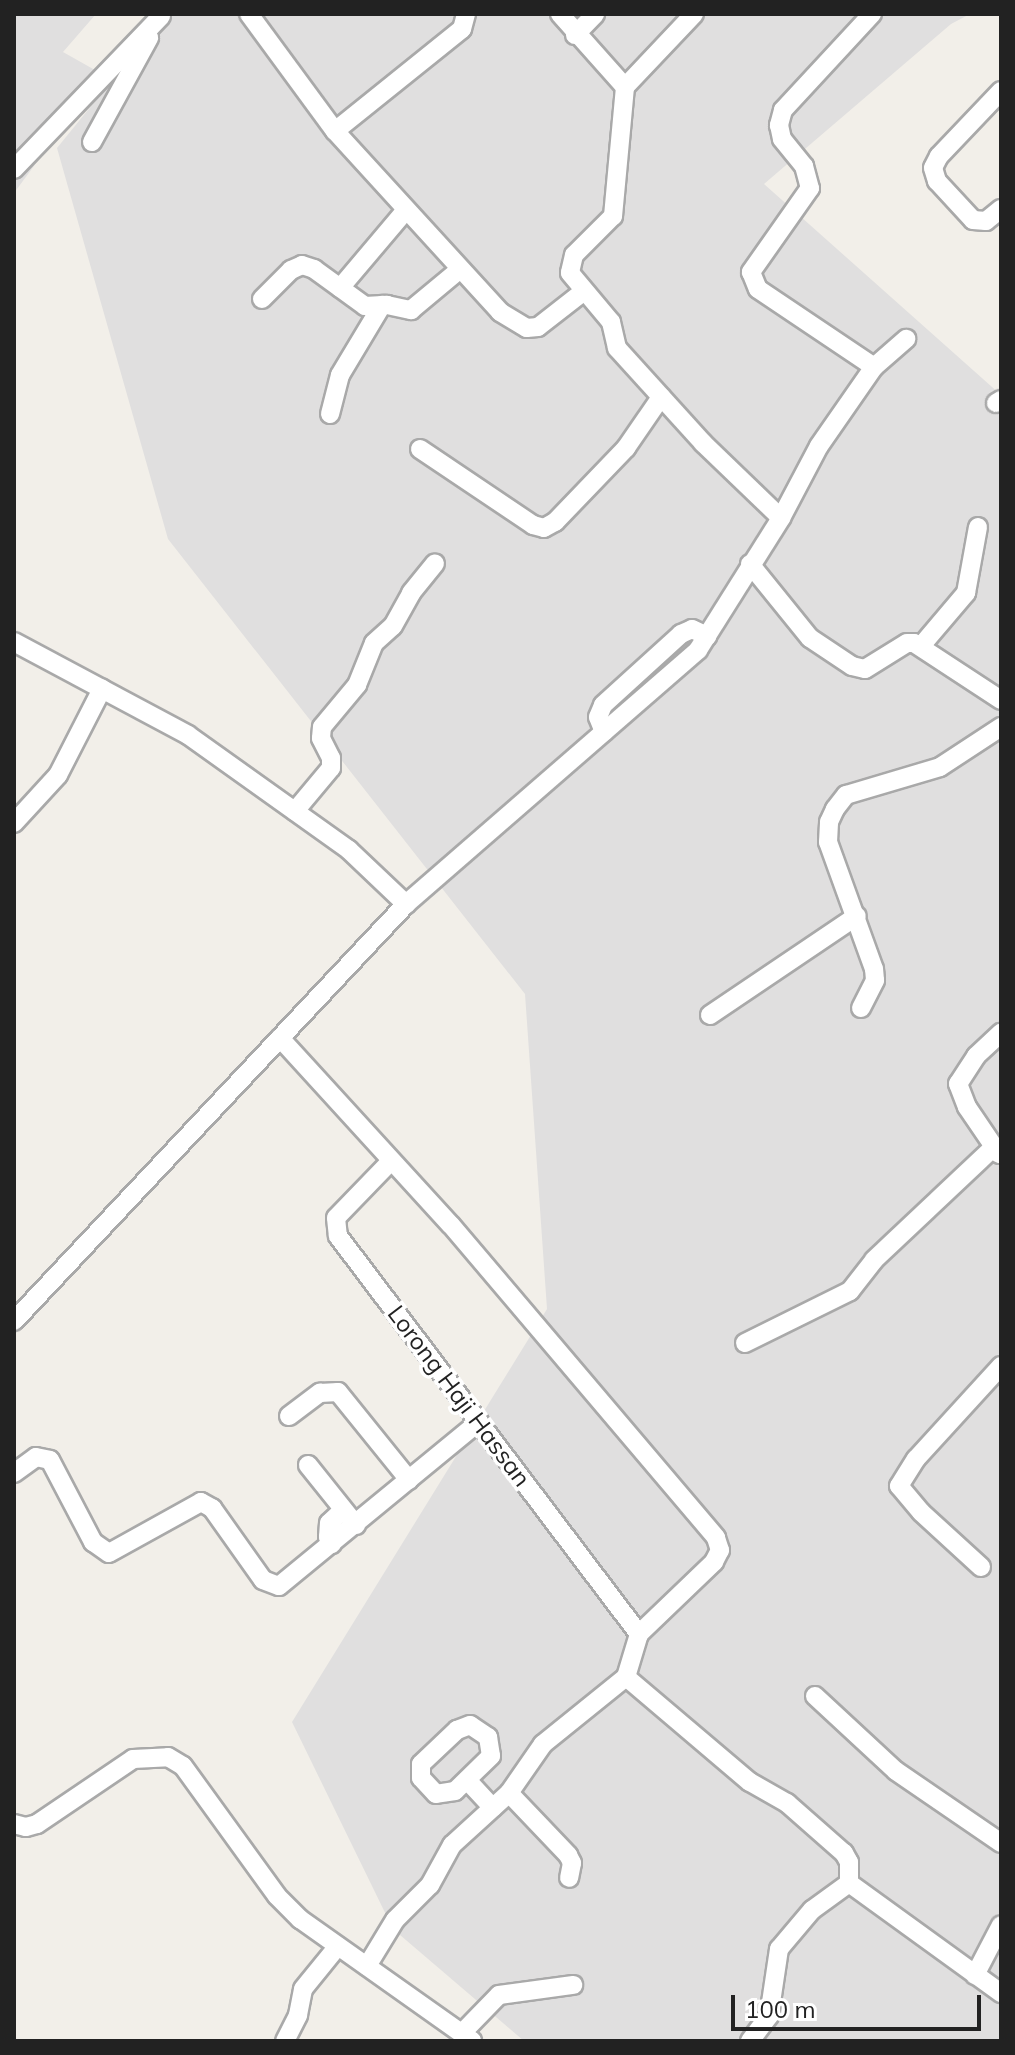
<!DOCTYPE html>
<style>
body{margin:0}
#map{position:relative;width:1015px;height:2055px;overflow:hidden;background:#f2efe9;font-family:Mulish,sans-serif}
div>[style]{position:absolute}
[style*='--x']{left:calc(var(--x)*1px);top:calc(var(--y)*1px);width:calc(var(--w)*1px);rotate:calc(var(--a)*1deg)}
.residential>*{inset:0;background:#e0dfdf}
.roads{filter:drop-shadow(2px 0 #a9a9a9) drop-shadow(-2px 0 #a9a9a9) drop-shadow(0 2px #a9a9a9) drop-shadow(0 -2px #a9a9a9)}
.minor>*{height:18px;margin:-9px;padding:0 9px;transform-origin:9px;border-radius:9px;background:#fff}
span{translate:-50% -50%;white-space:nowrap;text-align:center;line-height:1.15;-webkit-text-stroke:7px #fff;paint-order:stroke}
.street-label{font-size:24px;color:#222}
.frame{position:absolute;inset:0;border:16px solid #222;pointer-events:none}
.scale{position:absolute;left:731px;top:1995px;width:250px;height:36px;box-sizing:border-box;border:4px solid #222;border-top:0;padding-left:10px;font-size:24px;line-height:28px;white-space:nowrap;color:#222;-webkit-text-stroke:6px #fff;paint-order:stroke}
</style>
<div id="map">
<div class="residential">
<i style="clip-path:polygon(14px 14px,96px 14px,63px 52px,102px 74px,14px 193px)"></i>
<i style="clip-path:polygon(166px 14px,970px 14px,951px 24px,764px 184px,1001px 395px,1001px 2041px,524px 2041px,393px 1929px,292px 1722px,547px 1309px,525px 994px,168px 539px,57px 148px)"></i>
</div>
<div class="roads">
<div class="minor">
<i style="--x:249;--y:14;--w:145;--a:53.7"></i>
<i style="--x:335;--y:131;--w:245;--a:47.6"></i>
<i style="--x:500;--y:312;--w:31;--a:31"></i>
<i style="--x:527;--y:328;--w:11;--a:-5"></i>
<i style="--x:538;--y:327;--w:58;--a:-38"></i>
<i style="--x:560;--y:14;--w:98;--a:48.3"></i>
<i style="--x:694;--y:14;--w:100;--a:133.4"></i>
<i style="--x:625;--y:87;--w:130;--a:95.3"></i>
<i style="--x:613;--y:216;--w:55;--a:135"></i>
<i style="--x:574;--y:255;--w:18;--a:103"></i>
<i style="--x:570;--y:273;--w:64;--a:50.1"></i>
<i style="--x:611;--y:322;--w:27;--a:77"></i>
<i style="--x:617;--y:348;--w:128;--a:47.8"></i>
<i style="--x:703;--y:443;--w:108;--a:43.9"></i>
<i style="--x:872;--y:14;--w:131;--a:132.8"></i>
<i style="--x:783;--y:110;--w:16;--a:105"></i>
<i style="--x:779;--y:125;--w:14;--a:78"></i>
<i style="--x:782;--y:139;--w:35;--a:51"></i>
<i style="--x:804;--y:166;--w:23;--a:75"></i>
<i style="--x:810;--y:188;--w:103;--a:125.1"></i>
<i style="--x:751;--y:272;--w:18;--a:68"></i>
<i style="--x:758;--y:289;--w:140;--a:33.9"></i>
<i style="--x:575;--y:35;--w:29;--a:-46"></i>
<i style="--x:1001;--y:91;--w:90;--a:133.6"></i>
<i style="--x:939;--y:156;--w:13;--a:117"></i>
<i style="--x:933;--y:168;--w:14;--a:73"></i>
<i style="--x:937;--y:181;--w:53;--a:47.3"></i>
<i style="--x:973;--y:220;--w:13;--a:4"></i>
<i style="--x:986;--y:221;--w:19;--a:-39"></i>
<i style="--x:335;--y:131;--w:163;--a:-38.8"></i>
<i style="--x:462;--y:29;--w:16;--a:-75"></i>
<i style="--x:92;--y:142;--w:119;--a:-61.3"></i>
<i style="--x:14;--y:169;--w:212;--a:-46.1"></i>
<i style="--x:340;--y:288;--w:102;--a:-49.8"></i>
<i style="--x:262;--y:299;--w:41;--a:-45"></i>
<i style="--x:291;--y:270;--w:12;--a:-24"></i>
<i style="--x:302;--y:265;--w:13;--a:18"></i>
<i style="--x:314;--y:269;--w:63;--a:36"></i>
<i style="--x:365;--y:306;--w:22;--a:-3"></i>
<i style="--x:387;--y:305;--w:25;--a:12"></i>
<i style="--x:411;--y:310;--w:62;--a:-39.8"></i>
<i style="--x:996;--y:403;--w:6;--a:-31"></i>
<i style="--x:330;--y:414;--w:40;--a:-75.6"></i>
<i style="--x:340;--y:375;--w:82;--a:-59"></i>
<i style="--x:420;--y:449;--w:136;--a:33.9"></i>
<i style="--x:533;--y:525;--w:11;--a:15"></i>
<i style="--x:544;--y:528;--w:13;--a:-29"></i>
<i style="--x:555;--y:522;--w:103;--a:-46.2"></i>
<i style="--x:626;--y:448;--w:62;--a:-55.5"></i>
<i style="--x:750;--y:564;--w:95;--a:51"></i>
<i style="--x:810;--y:638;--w:50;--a:33.7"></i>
<i style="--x:852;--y:666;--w:13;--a:13"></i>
<i style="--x:865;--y:669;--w:49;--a:-31.8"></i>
<i style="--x:907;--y:643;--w:7;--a:0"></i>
<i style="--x:914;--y:643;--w:104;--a:33.2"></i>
<i style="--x:14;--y:642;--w:197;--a:28.1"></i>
<i style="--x:188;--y:735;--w:198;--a:35.5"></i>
<i style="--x:349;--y:850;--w:79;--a:43.5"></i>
<i style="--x:921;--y:646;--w:70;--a:-49.7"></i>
<i style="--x:966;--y:593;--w:67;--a:-79.7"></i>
<i style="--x:604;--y:732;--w:16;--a:-112"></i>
<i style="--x:598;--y:717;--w:13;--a:-67"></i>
<i style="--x:603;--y:705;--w:105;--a:-42.3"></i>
<i style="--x:681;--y:634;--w:12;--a:-24"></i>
<i style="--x:692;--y:629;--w:17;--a:25"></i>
<i style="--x:295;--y:811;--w:56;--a:-50.1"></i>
<i style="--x:331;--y:768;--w:10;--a:-90"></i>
<i style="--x:331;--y:758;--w:22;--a:-117"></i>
<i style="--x:321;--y:738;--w:11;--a:-85"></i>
<i style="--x:322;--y:727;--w:55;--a:-50.2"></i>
<i style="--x:357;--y:685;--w:45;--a:-68"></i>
<i style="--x:374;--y:643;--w:25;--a:-42"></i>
<i style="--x:393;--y:626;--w:38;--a:-61"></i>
<i style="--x:411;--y:593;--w:38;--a:-51"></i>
<i style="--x:14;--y:823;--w:65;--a:-47.5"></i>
<i style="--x:58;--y:775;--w:97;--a:-62.9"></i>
<i style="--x:861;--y:1008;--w:31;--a:-63"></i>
<i style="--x:875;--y:980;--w:11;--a:-95"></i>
<i style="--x:874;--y:969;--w:135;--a:-109.9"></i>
<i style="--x:828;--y:842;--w:20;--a:-87"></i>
<i style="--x:829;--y:822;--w:14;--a:-65"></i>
<i style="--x:835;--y:809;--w:18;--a:-52"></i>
<i style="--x:846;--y:795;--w:98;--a:-16.6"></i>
<i style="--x:940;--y:767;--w:73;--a:-33.3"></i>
<i style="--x:710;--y:1015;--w:177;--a:-34"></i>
<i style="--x:280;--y:1038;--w:253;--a:47.6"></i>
<i style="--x:451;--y:1225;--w:410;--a:49.7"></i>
<i style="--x:716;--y:1538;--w:13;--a:72"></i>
<i style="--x:720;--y:1550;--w:13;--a:117"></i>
<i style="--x:714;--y:1562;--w:104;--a:136.2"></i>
<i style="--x:639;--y:1634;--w:45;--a:106.8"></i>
<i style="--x:626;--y:1677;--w:107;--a:141.1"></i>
<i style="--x:543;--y:1744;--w:60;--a:124.8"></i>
<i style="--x:509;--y:1793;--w:77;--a:137.6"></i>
<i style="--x:452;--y:1845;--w:46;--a:118.8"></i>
<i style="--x:430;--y:1885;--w:49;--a:135"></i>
<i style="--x:395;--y:1920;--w:54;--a:121.3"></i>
<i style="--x:999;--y:1154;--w:57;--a:-124.2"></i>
<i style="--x:967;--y:1107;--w:25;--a:-111"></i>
<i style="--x:958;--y:1084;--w:33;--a:-57"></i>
<i style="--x:976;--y:1056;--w:34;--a:-43"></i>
<i style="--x:391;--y:1161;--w:79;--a:134"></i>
<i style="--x:336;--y:1218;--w:18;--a:84"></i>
<i style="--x:338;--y:1236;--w:499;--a:52.9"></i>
<i style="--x:14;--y:1321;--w:572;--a:-46.77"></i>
<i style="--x:406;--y:904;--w:387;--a:-41"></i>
<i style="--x:698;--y:650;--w:156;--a:-57.8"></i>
<i style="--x:781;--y:518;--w:81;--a:-62.2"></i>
<i style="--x:819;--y:446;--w:96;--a:-55.2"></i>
<i style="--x:874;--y:367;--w:43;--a:-41.2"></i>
<i style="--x:745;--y:1343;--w:117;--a:-26.3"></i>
<i style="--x:850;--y:1291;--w:39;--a:-52"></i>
<i style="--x:874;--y:1260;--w:165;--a:-43.3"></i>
<i style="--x:289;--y:1416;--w:39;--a:-37"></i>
<i style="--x:320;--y:1393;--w:18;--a:-3"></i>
<i style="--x:338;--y:1392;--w:113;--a:51.1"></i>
<i style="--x:308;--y:1465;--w:77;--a:51.3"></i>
<i style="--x:14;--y:1473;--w:27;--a:-36"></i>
<i style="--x:36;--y:1457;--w:14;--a:12"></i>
<i style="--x:50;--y:1460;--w:93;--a:62.3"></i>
<i style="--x:93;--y:1542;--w:19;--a:35"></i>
<i style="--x:109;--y:1553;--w:105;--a:-29"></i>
<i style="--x:201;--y:1502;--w:13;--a:29"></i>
<i style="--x:212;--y:1508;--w:88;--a:54.7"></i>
<i style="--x:263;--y:1580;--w:17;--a:21"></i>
<i style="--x:279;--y:1586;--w:259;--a:-39.4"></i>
<i style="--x:332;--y:1544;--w:8;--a:-120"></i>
<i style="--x:328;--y:1537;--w:14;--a:-86"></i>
<i style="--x:329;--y:1523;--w:19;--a:-43"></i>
<i style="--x:981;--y:1567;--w:81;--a:-137.5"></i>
<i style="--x:921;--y:1512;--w:34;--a:-130"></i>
<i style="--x:899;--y:1486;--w:32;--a:-58"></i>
<i style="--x:916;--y:1459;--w:126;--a:-47.6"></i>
<i style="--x:626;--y:1677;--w:162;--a:40.3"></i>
<i style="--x:750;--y:1782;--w:43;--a:29.6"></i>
<i style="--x:787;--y:1803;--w:76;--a:41.3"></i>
<i style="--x:844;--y:1853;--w:10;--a:61"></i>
<i style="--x:849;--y:1862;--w:21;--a:90"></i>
<i style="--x:815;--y:1696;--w:110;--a:42.8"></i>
<i style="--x:896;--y:1771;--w:127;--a:34.4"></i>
<i style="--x:470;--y:1725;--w:22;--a:34"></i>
<i style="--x:488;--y:1737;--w:19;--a:81"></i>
<i style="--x:491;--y:1756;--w:50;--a:135.8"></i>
<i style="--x:455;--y:1791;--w:19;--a:171"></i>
<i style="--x:436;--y:1794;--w:22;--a:-133"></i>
<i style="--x:421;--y:1778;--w:14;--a:-90"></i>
<i style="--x:421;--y:1764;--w:50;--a:-43.4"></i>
<i style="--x:457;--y:1730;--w:14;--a:-21"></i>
<i style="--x:467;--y:1780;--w:38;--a:47"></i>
<i style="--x:509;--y:1793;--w:86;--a:46.4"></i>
<i style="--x:568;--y:1855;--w:9;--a:63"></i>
<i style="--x:572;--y:1863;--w:15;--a:101"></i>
<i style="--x:14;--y:1824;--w:12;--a:14"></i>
<i style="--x:26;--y:1827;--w:11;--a:-15"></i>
<i style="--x:37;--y:1824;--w:116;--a:-34.1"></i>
<i style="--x:133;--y:1759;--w:35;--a:-3"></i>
<i style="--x:168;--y:1757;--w:17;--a:31"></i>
<i style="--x:183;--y:1766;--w:160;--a:54.1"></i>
<i style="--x:277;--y:1896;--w:33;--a:45"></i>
<i style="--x:300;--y:1919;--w:211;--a:35.3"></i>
<i style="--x:975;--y:1975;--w:56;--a:-62.5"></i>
<i style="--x:462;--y:2033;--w:53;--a:-45.8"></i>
<i style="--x:499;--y:1995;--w:75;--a:-7.7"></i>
<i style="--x:285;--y:2041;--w:29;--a:-63"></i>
<i style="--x:298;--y:2015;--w:26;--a:-79"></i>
<i style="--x:303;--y:1989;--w:55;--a:-50.9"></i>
<i style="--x:750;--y:2041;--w:31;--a:-53"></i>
<i style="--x:769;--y:2016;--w:68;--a:-81.5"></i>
<i style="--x:779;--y:1949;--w:51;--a:-49.8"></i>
<i style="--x:812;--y:1910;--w:46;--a:-36.1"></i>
<i style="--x:849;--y:1883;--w:188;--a:35.9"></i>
</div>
</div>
<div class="street-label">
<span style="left:459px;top:1396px;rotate:53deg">Lorong Haji Hassan</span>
</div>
<div class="frame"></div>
<div class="scale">100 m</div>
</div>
